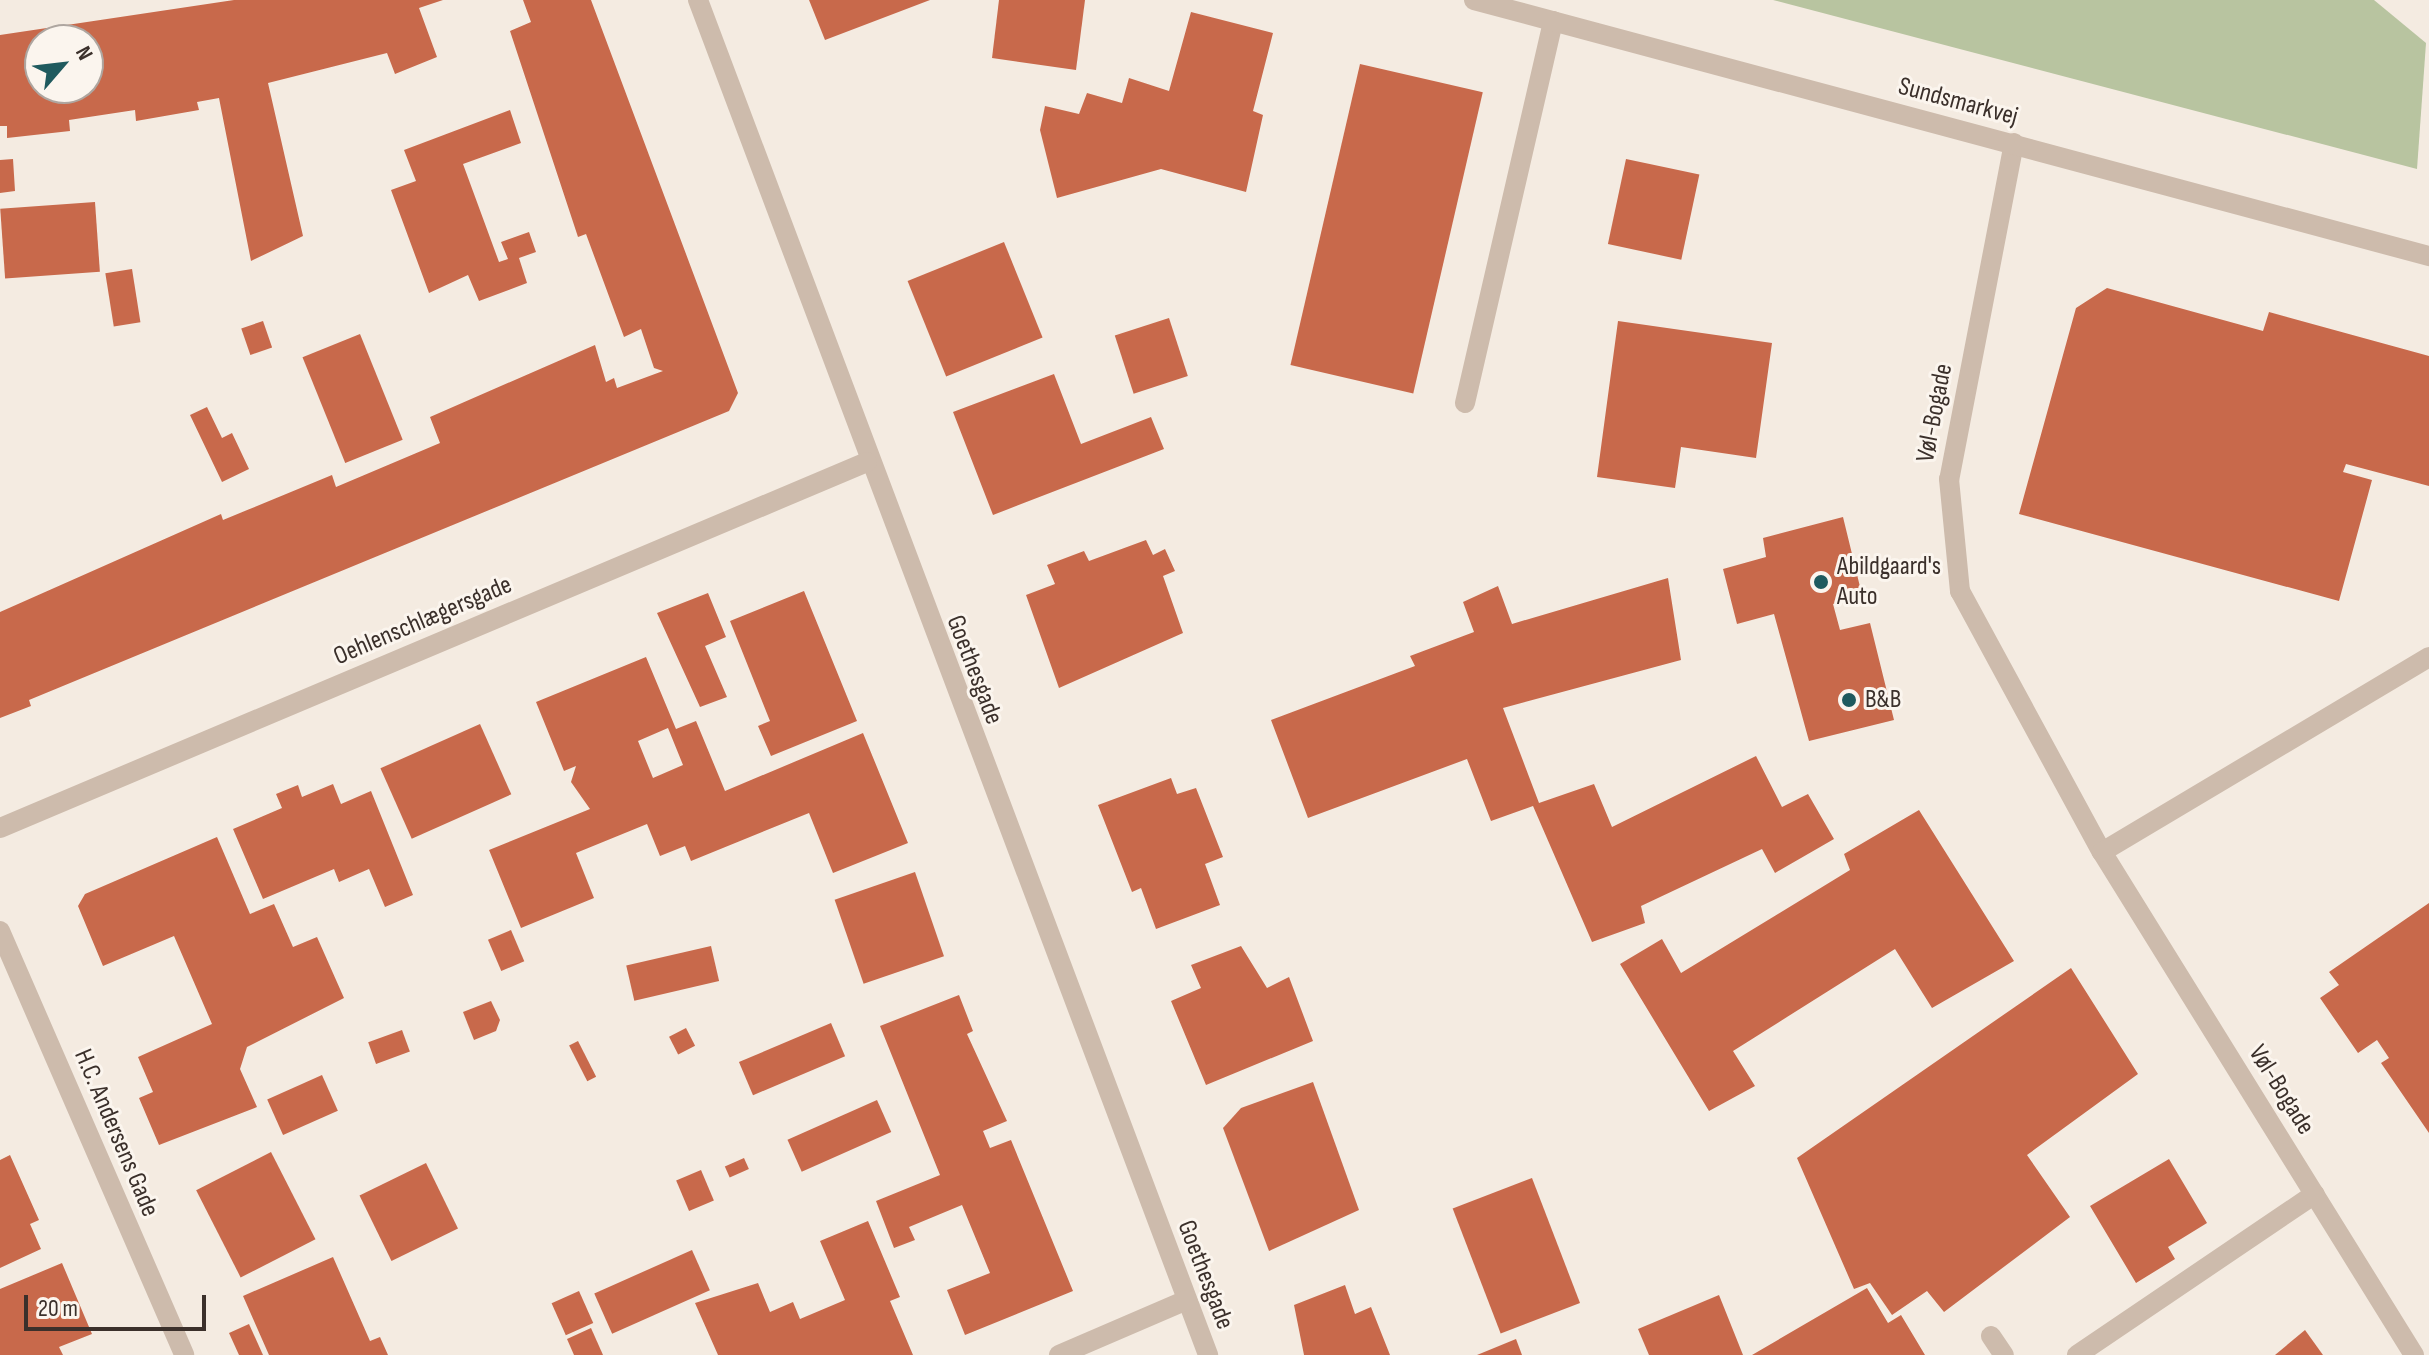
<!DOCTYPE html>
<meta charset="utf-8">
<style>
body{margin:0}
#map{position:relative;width:2429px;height:1355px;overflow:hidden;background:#f4ebe1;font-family:"Sofia Sans Condensed",sans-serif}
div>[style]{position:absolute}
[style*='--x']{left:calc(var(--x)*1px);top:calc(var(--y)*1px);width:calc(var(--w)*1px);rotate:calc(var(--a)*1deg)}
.green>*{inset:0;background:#b8c4a0}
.building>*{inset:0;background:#c8694b;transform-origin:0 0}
.service>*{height:20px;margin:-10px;padding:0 10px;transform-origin:10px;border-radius:10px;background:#cdbbac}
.minor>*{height:20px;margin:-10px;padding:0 10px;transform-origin:10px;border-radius:10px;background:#cdbbac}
.tertiary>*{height:20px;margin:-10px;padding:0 10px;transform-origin:10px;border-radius:10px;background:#cdbbac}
.dots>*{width:22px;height:22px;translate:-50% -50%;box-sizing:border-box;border:4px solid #fbf5ee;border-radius:50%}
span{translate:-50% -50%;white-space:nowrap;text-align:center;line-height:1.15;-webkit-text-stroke:6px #fbf5ee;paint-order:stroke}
.street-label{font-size:26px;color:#3b302b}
.poi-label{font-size:26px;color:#3b302b}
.left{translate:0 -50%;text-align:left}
.north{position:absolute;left:24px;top:24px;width:80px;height:80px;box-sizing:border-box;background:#fbf5ee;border:2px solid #aea6a0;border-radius:50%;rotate:62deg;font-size:22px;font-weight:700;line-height:32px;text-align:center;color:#3b302b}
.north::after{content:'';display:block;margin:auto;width:28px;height:36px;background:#1f5a5e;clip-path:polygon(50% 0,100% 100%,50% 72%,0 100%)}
.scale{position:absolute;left:24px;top:1295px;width:182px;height:36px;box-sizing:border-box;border:4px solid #3b302b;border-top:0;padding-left:10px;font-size:24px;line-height:28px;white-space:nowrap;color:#3b302b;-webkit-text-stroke:6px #fbf5ee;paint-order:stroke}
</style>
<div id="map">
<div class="green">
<i style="clip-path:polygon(1773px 0,2374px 0,2426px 43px,2417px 169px)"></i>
</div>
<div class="building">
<i style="clip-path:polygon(evenodd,234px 0,443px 0,419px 8px,437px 57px,395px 74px,387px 53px,268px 83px,303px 236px,251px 261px,219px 98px,197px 102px,199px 110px,136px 121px,135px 110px,69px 120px,70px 131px,7px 138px,7px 126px,0 126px,0 35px,234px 0,40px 40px,88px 40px,88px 88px,40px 88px,40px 40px)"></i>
<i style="clip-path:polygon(523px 0,591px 0,738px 393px,729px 411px,29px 700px,31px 706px,0 718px,0 612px,221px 514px,223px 520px,332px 475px,336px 487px,440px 443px,430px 417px,595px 345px,606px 382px,614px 378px,617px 388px,663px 371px,654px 368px,641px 329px,624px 337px,586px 234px,578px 237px,510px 31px,531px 22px)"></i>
<i style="clip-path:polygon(809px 0,930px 0,825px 40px)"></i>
<i style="clip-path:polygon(999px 0,1085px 0,1076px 70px,992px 58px)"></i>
<i style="clip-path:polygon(1191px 12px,1273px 33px,1253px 111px,1263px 115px,1246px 192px,1161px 169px,1057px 198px,1040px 130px,1045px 106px,1079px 114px,1087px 93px,1122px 103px,1129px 78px,1169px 91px)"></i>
<i style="left:1360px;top:64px;width:126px;height:309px;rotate:13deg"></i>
<i style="clip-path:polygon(510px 110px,521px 143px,463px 164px,499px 262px,508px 259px,501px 242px,529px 232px,536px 252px,519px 258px,527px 283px,479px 301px,468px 275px,429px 293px,391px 190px,416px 181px,404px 150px)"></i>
<i style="clip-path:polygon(13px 159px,15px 191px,0 193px,0 160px)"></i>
<i style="left:1626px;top:159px;width:75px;height:87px;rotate:12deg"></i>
<i style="left:95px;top:202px;width:70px;height:95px;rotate:86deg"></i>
<i style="left:1004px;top:242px;width:103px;height:104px;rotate:68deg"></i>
<i style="left:132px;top:269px;width:54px;height:27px;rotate:81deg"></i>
<i style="clip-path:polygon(2107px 288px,2263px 331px,2269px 312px,2429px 356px,2429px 486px,2346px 464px,2343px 472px,2372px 480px,2339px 601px,2019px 514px,2076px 308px)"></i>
<i style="left:1169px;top:318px;width:61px;height:57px;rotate:72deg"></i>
<i style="left:263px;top:321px;width:28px;height:23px;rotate:71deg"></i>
<i style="clip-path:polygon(1618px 321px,1772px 343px,1756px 458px,1681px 447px,1675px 488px,1597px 477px)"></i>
<i style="left:360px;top:334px;width:114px;height:62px;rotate:68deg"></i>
<i style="clip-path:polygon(1054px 374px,1081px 444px,1151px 417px,1164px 449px,993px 515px,953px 412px)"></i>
<i style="clip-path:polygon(207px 407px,222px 438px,232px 433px,249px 469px,222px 482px,190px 415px)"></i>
<i style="clip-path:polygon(1843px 517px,1862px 595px,1833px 604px,1840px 630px,1870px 623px,1894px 720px,1809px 741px,1774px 614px,1737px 624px,1723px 569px,1766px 557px,1763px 538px)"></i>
<i style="clip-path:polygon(1146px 540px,1153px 555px,1165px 549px,1175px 571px,1163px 576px,1183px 633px,1059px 688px,1026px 595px,1055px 584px,1047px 565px,1084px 551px,1089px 561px)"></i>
<i style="clip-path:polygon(1668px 578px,1681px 660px,1503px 708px,1539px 803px,1594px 784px,1612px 827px,1756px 756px,1782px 807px,1808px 794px,1834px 839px,1775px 873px,1762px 849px,1641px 906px,1645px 923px,1592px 942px,1533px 806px,1491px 821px,1467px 759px,1308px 818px,1271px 720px,1415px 666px,1410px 656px,1474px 632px,1463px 602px,1498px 586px,1512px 624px)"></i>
<i style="clip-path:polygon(804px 591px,857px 721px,771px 756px,758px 726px,770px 721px,730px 621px)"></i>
<i style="clip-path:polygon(708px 593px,726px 637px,705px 646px,727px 697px,700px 707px,657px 613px)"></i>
<i style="clip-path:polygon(evenodd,646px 657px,676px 729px,696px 721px,725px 791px,863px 733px,908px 843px,833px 873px,809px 813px,691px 861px,685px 846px,660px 856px,647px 824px,576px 853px,594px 898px,521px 928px,489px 850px,590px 809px,571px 782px,576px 766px,564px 771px,536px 702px,646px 657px,668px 728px,683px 765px,653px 778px,638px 741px,668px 728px)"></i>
<i style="left:480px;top:724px;width:77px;height:109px;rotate:66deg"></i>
<i style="clip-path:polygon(1171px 778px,1177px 794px,1196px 788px,1223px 857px,1205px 864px,1220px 905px,1156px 929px,1141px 888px,1132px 892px,1098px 805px)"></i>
<i style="clip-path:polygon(333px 784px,341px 804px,371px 791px,413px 895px,385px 907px,369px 869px,339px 882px,334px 869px,263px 899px,233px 829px,282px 808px,276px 794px,298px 785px,302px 797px)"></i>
<i style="clip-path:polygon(1919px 810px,2014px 961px,1932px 1008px,1895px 949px,1733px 1051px,1755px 1086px,1709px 1111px,1620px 964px,1662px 939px,1681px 973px,1850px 870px,1844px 854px)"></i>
<i style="clip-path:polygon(217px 837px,250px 914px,274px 904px,293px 947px,317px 937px,344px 998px,247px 1047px,240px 1069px,257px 1107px,159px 1145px,139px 1098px,153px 1092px,138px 1057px,212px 1024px,174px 936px,103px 966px,78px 906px,85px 894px)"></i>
<i style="left:915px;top:872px;width:89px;height:85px;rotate:71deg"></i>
<i style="clip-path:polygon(2429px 903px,2429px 1133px,2381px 1063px,2389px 1058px,2377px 1040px,2358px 1053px,2320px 998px,2339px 985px,2329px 972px)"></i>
<i style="left:511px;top:930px;width:34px;height:25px;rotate:67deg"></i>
<i style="left:711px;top:946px;width:36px;height:87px;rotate:77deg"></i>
<i style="clip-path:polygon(1241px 946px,1267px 988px,1289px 977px,1313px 1041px,1206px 1085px,1171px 1001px,1201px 988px,1191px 965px)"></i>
<i style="clip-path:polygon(2071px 968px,2138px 1074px,2027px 1155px,2070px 1217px,1944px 1312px,1927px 1291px,1892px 1315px,1870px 1283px,1854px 1289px,1797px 1158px)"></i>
<i style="clip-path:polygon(959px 995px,973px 1031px,967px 1034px,1007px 1121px,983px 1131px,990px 1148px,1011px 1140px,1073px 1291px,965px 1335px,947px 1290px,990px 1273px,962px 1205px,909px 1227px,915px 1240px,894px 1248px,876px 1201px,940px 1175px,880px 1026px)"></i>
<i style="clip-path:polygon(491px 1001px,500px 1020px,496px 1031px,474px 1040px,463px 1012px)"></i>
<i style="left:831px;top:1023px;width:36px;height:100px;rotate:67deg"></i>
<i style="left:686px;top:1028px;width:20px;height:19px;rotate:63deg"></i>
<i style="left:402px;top:1030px;width:23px;height:36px;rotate:70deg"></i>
<i style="left:578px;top:1041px;width:40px;height:10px;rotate:63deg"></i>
<i style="left:322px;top:1075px;width:39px;height:60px;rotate:66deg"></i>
<i style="clip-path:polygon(1313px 1082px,1359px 1210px,1269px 1251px,1223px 1128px,1241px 1108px)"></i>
<i style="left:877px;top:1100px;width:35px;height:98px;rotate:66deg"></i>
<i style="left:271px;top:1152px;width:98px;height:84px;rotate:63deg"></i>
<i style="clip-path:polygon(10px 1155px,39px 1220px,30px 1224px,41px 1249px,0 1268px,0 1160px)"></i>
<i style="left:744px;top:1158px;width:12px;height:21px;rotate:66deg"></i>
<i style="clip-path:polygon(2169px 1159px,2207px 1223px,2168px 1247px,2175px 1259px,2136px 1283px,2090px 1206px)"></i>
<i style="left:426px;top:1163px;width:73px;height:74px;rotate:64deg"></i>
<i style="left:701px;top:1170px;width:33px;height:27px;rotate:67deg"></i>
<i style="left:1532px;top:1178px;width:134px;height:85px;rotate:69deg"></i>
<i style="clip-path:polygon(868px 1221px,900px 1297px,890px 1301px,913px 1355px,718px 1355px,695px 1303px,758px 1283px,770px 1312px,793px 1302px,800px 1319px,845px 1300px,820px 1241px)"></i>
<i style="left:692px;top:1250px;width:44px;height:107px;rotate:66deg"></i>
<i style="clip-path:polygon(333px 1257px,370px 1341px,380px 1337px,388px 1355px,269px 1355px,243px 1296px)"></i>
<i style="clip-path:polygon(62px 1263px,92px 1334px,59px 1347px,63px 1355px,0 1355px,0 1289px)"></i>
<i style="clip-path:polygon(1345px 1285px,1355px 1314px,1371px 1307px,1390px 1355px,1304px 1355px,1294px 1305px)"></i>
<i style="clip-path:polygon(1867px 1288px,1888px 1323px,1901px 1315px,1925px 1355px,1752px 1355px)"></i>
<i style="left:579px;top:1291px;width:35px;height:30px;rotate:66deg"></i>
<i style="clip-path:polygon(1719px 1295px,1743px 1355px,1649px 1355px,1638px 1329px)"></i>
<i style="clip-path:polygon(249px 1324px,263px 1355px,239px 1355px,229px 1333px)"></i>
<i style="clip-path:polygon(591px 1328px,603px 1355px,574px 1355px,567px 1339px)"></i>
<i style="clip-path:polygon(2305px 1330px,2323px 1355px,2275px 1355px)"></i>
<i style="clip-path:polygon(1516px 1339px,1522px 1355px,1477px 1355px)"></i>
</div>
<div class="service">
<i style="--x:1465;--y:403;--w:392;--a:-77"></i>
<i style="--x:1991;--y:1336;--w:23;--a:56"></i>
<i style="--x:2077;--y:1355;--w:287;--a:-34.1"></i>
</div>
<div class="minor">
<i style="--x:698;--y:0;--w:1448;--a:69.37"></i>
<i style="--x:2014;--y:143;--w:342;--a:100.9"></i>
<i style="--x:1949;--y:479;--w:113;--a:84.4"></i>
<i style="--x:1960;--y:591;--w:297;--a:61.5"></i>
<i style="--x:2102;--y:852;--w:592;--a:58.19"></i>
<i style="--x:0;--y:828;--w:941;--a:-22.89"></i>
<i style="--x:2102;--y:852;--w:381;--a:-30.8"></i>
<i style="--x:0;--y:931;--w:462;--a:66.5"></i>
<i style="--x:1059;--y:1355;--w:139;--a:-23.3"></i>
</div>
<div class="tertiary">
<i style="--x:1474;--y:0;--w:989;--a:15.01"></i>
</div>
<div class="dots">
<i style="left:1821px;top:582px;background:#1f5a5e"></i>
<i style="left:1849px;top:700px;background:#1f5a5e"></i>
</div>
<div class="street-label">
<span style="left:1958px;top:102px;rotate:15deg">Sundsmarkvej</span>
<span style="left:1935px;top:413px;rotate:-79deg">Vøl-Bogade</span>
<span style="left:423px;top:621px;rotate:-23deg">Oehlenschlægersgade</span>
<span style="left:974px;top:670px;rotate:69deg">Goethesgade</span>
<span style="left:2281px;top:1090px;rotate:58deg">Vøl-Bogade</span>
<span style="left:116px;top:1133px;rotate:67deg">H.C. Andersens Gade</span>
<span style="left:1205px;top:1275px;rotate:69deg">Goethesgade</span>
</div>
<div class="poi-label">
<span class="left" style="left:1837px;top:582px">Abildgaard's<br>Auto</span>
<span class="left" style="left:1865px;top:700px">B&amp;B</span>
</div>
<div class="north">N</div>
<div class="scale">20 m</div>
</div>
